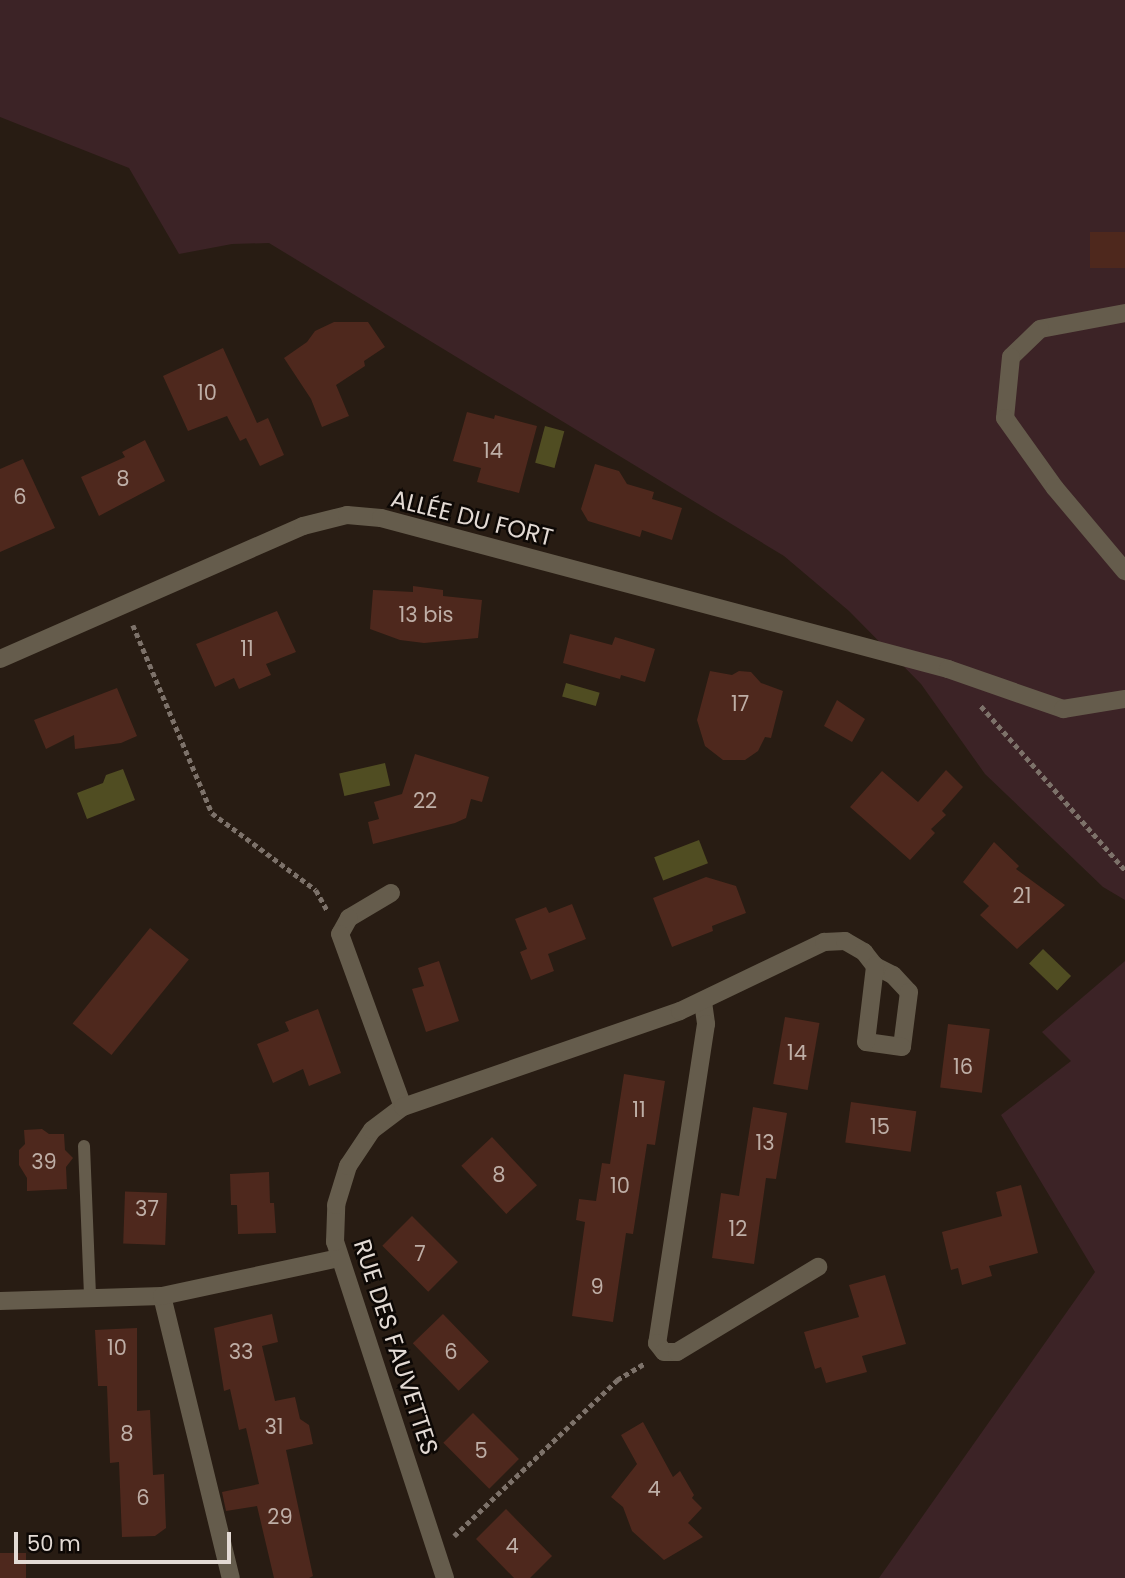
<!DOCTYPE html>
<meta charset="utf-8">
<style>
body{margin:0}
#map{position:relative;width:1125px;height:1578px;overflow:hidden;background:#281c13;font-family:Poppins,sans-serif}
div>[style]{position:absolute}
[style*='--x']{left:calc(var(--x)*1px);top:calc(var(--y)*1px);width:calc(var(--w)*1px);rotate:calc(var(--a)*1deg)}
.green>*{inset:0;background:#3c2326}
.water>*{inset:0;background:#504d22;transform-origin:0 0}
.building>*{inset:0;background:#4e281d;transform-origin:0 0}
.path>*{height:4.5px;margin-top:-2.25px;transform-origin:0;background:repeating-linear-gradient(90deg,#7d726a 0 5px,transparent 0 8.5px)}
.service>*{height:12px;margin:-6px;padding:0 6px;transform-origin:6px;border-radius:6px;background:#655c4c}
.minor>*{height:18px;margin:-9px;padding:0 9px;transform-origin:9px;border-radius:9px;background:#655c4c}
span{translate:-50% -50%;white-space:nowrap;text-align:center;line-height:1.15;-webkit-text-stroke:5px #0d0805;paint-order:stroke}
.number-label{font-size:21px;color:#beaea6}
.number-label span{-webkit-text-stroke-width:0}
.street-label{font-size:24px;color:#e3dad4}
.scale{position:absolute;left:14px;top:1532px;width:217px;height:32px;box-sizing:border-box;border:4px solid #e3dad4;border-top:0;padding-left:9px;font-size:21px;line-height:24px;white-space:nowrap;color:#e3dad4;-webkit-text-stroke:5px #0d0805;paint-order:stroke}
</style>
<div id="map">
<div class="green">
<i style="clip-path:polygon(0 0,1125px 0,1125px 900px,1103px 887px,985px 774px,921px 684px,849px 611px,784px 556px,269px 243px,232px 244px,179px 254px,129px 168px,0 117px)"></i>
<i style="clip-path:polygon(1125px 961px,1125px 1578px,879px 1578px,1095px 1272px,1001px 1115px,1071px 1061px,1042px 1032px)"></i>
</div>
<div class="water">
<i style="left:545px;top:426px;width:20px;height:38px;rotate:15deg"></i>
<i style="left:566px;top:683px;width:35px;height:14px;rotate:16deg"></i>
<i style="left:385px;top:763px;width:23px;height:47px;rotate:77deg"></i>
<i style="clip-path:polygon(123px 769px,135px 800px,87px 819px,77px 793px,103px 783px,106px 775px)"></i>
<i style="left:699px;top:840px;width:25px;height:48px;rotate:69deg"></i>
<i style="left:1043px;top:949px;width:39px;height:20px;rotate:44deg"></i>
</div>
<div class="building">
<i style="left:1125px;top:232px;width:36px;height:35px;rotate:90deg"></i>
<i style="clip-path:polygon(334px 322px,368px 322px,385px 347px,364px 361px,365px 366px,336px 385px,349px 416px,322px 427px,311px 399px,284px 358px,307px 342px,315px 331px)"></i>
<i style="clip-path:polygon(223px 348px,257px 423px,268px 418px,284px 455px,260px 466px,246px 438px,240px 441px,227px 416px,188px 431px,163px 376px)"></i>
<i style="clip-path:polygon(467px 412px,494px 419px,495px 415px,537px 426px,519px 493px,477px 482px,481px 468px,453px 461px)"></i>
<i style="clip-path:polygon(145px 440px,165px 481px,99px 516px,81px 477px,125px 457px,122px 452px)"></i>
<i style="clip-path:polygon(23px 459px,55px 528px,0 552px,0 469px)"></i>
<i style="clip-path:polygon(595px 464px,619px 471px,627px 484px,654px 492px,652px 499px,682px 508px,672px 540px,642px 530px,640px 537px,588px 521px,581px 509px)"></i>
<i style="clip-path:polygon(413px 586px,443px 590px,443px 596px,482px 600px,478px 638px,424px 643px,400px 640px,370px 629px,373px 590px,413px 592px)"></i>
<i style="clip-path:polygon(277px 611px,296px 652px,266px 664px,271px 675px,239px 689px,234px 678px,215px 687px,196px 644px)"></i>
<i style="clip-path:polygon(570px 634px,612px 645px,615px 637px,655px 649px,645px 682px,621px 675px,620px 679px,563px 663px)"></i>
<i style="clip-path:polygon(710px 671px,732px 675px,739px 671px,751px 672px,761px 683px,783px 691px,771px 738px,765px 737px,758px 751px,745px 760px,723px 760px,705px 746px,697px 720px)"></i>
<i style="clip-path:polygon(117px 688px,137px 736px,121px 743px,75px 749px,74px 735px,46px 749px,34px 720px)"></i>
<i style="clip-path:polygon(837px 700px,865px 719px,852px 742px,824px 726px)"></i>
<i style="clip-path:polygon(415px 754px,489px 777px,482px 802px,471px 799px,466px 818px,455px 823px,373px 844px,368px 822px,379px 819px,374px 802px,402px 794px)"></i>
<i style="clip-path:polygon(946px 770px,963px 787px,942px 811px,946px 815px,931px 829px,935px 833px,910px 860px,850px 807px,882px 771px,918px 802px)"></i>
<i style="clip-path:polygon(994px 842px,1019px 866px,1016px 869px,1065px 905px,1017px 949px,980px 915px,989px 906px,963px 882px)"></i>
<i style="clip-path:polygon(706px 877px,736px 886px,746px 913px,712px 926px,713px 931px,672px 947px,653px 898px)"></i>
<i style="clip-path:polygon(572px 904px,586px 939px,548px 954px,554px 971px,531px 980px,520px 952px,527px 949px,515px 919px,546px 907px,549px 913px)"></i>
<i style="left:150px;top:928px;width:50px;height:123px;rotate:39deg"></i>
<i style="clip-path:polygon(439px 961px,459px 1021px,426px 1032px,412px 989px,424px 986px,418px 968px)"></i>
<i style="clip-path:polygon(318px 1009px,341px 1073px,309px 1086px,303px 1069px,273px 1083px,257px 1044px,289px 1031px,285px 1022px)"></i>
<i style="left:785px;top:1017px;width:35px;height:68px;rotate:10deg"></i>
<i style="left:948px;top:1024px;width:42px;height:64px;rotate:7deg"></i>
<i style="clip-path:polygon(624px 1074px,665px 1081px,655px 1145px,647px 1144px,633px 1234px,626px 1233px,613px 1322px,572px 1316px,585px 1222px,576px 1220px,579px 1199px,596px 1201px,602px 1163px,610px 1164px)"></i>
<i style="left:851px;top:1102px;width:66px;height:41px;rotate:8deg"></i>
<i style="clip-path:polygon(753px 1107px,787px 1113px,776px 1179px,766px 1178px,754px 1264px,712px 1258px,721px 1193px,739px 1196px)"></i>
<i style="clip-path:polygon(42px 1129px,49px 1134px,64px 1134px,65px 1150px,73px 1158px,66px 1167px,67px 1189px,27px 1191px,27px 1178px,19px 1165px,19px 1150px,25px 1144px,24px 1130px)"></i>
<i style="left:492px;top:1137px;width:66px;height:42px;rotate:47deg"></i>
<i style="clip-path:polygon(269px 1172px,270px 1203px,274px 1203px,276px 1233px,238px 1234px,237px 1205px,231px 1205px,230px 1174px)"></i>
<i style="clip-path:polygon(1021px 1185px,1038px 1253px,989px 1266px,992px 1276px,962px 1285px,958px 1268px,951px 1270px,942px 1232px,1002px 1216px,996px 1192px)"></i>
<i style="left:167px;top:1193px;width:52px;height:42px;rotate:92deg"></i>
<i style="left:412px;top:1216px;width:65px;height:42px;rotate:45deg"></i>
<i style="clip-path:polygon(885px 1275px,906px 1344px,862px 1356px,867px 1372px,826px 1383px,821px 1367px,815px 1369px,804px 1332px,859px 1317px,849px 1285px)"></i>
<i style="clip-path:polygon(272px 1314px,278px 1342px,262px 1346px,275px 1401px,295px 1397px,300px 1419px,309px 1425px,313px 1444px,286px 1450px,313px 1576px,309px 1578px,274px 1578px,257px 1506px,226px 1511px,222px 1492px,259px 1484px,246px 1428px,239px 1430px,230px 1389px,224px 1391px,214px 1328px)"></i>
<i style="left:443px;top:1314px;width:66px;height:42px;rotate:46deg"></i>
<i style="clip-path:polygon(137px 1328px,137px 1411px,150px 1410px,153px 1475px,164px 1474px,166px 1528px,155px 1536px,122px 1537px,119px 1462px,110px 1463px,107px 1386px,98px 1386px,95px 1330px)"></i>
<i style="left:473px;top:1413px;width:65px;height:42px;rotate:45deg"></i>
<i style="clip-path:polygon(643px 1422px,673px 1477px,680px 1471px,694px 1495px,692px 1498px,702px 1508px,688px 1523px,703px 1537px,664px 1560px,632px 1531px,623px 1507px,611px 1497px,637px 1464px,621px 1435px)"></i>
<i style="clip-path:polygon(506px 1509px,552px 1556px,530px 1578px,514px 1578px,476px 1539px)"></i>
<i style="left:0;top:1553px;width:26px;height:25px"></i>
</div>
<div class="path">
<i style="--x:133;--y:625;--w:204;--a:67.2"></i>
<i style="--x:212;--y:813;--w:129;--a:36.5"></i>
<i style="--x:316;--y:890;--w:25;--a:61"></i>
<i style="--x:981;--y:706;--w:218;--a:48.7"></i>
<i style="--x:454;--y:1536;--w:226;--a:-43.7"></i>
<i style="--x:617;--y:1380;--w:31;--a:-31"></i>
</div>
<div class="service">
<i style="--x:84;--y:1146;--w:152;--a:87.7"></i>
</div>
<div class="minor">
<i style="--x:1125;--y:313;--w:86;--a:169.3"></i>
<i style="--x:1040;--y:329;--w:40;--a:136"></i>
<i style="--x:1011;--y:357;--w:61;--a:95.6"></i>
<i style="--x:1005;--y:418;--w:86;--a:54.5"></i>
<i style="--x:1055;--y:488;--w:109;--a:49.9"></i>
<i style="--x:0;--y:659;--w:331;--a:-23.7"></i>
<i style="--x:303;--y:526;--w:45;--a:-14"></i>
<i style="--x:347;--y:515;--w:34;--a:5"></i>
<i style="--x:381;--y:518;--w:587;--a:14.91"></i>
<i style="--x:948;--y:669;--w:122;--a:19.2"></i>
<i style="--x:1063;--y:709;--w:63;--a:-9.2"></i>
<i style="--x:391;--y:893;--w:49;--a:149.2"></i>
<i style="--x:349;--y:918;--w:18;--a:119"></i>
<i style="--x:340;--y:934;--w:184;--a:70"></i>
<i style="--x:703;--y:1002;--w:22;--a:82"></i>
<i style="--x:706;--y:1024;--w:323;--a:98.7"></i>
<i style="--x:657;--y:1343;--w:11;--a:52"></i>
<i style="--x:664;--y:1352;--w:13;--a:0"></i>
<i style="--x:677;--y:1352;--w:165;--a:-31.1"></i>
<i style="--x:162;--y:1296;--w:290;--a:76.3"></i>
<i style="--x:0;--y:1301;--w:162;--a:-1.8"></i>
<i style="--x:162;--y:1296;--w:181;--a:-12.1"></i>
<i style="--x:445;--y:1578;--w:354;--a:-108.1"></i>
<i style="--x:335;--y:1242;--w:37;--a:-88"></i>
<i style="--x:336;--y:1205;--w:41;--a:-72.9"></i>
<i style="--x:348;--y:1166;--w:43;--a:-56.3"></i>
<i style="--x:372;--y:1130;--w:39;--a:-37"></i>
<i style="--x:403;--y:1107;--w:293;--a:-19.1"></i>
<i style="--x:680;--y:1011;--w:160;--a:-25.6"></i>
<i style="--x:824;--y:942;--w:21;--a:-3"></i>
<i style="--x:845;--y:941;--w:22;--a:30"></i>
<i style="--x:864;--y:952;--w:18;--a:52"></i>
<i style="--x:875;--y:966;--w:20;--a:27"></i>
<i style="--x:893;--y:975;--w:23;--a:47"></i>
<i style="--x:909;--y:992;--w:55;--a:97.3"></i>
<i style="--x:902;--y:1047;--w:36;--a:-172"></i>
<i style="--x:866;--y:1042;--w:77;--a:-83.2"></i>
</div>
<div class="number-label">
<span style="left:207px;top:393px">10</span>
<span style="left:493px;top:451px">14</span>
<span style="left:123px;top:479px">8</span>
<span style="left:20px;top:497px">6</span>
<span style="left:426px;top:615px">13 bis</span>
<span style="left:247px;top:649px">11</span>
<span style="left:740px;top:704px">17</span>
<span style="left:425px;top:801px">22</span>
<span style="left:1022px;top:896px">21</span>
<span style="left:797px;top:1053px">14</span>
<span style="left:963px;top:1067px">16</span>
<span style="left:639px;top:1110px">11</span>
<span style="left:880px;top:1127px">15</span>
<span style="left:765px;top:1143px">13</span>
<span style="left:44px;top:1162px">39</span>
<span style="left:499px;top:1175px">8</span>
<span style="left:620px;top:1186px">10</span>
<span style="left:147px;top:1209px">37</span>
<span style="left:738px;top:1229px">12</span>
<span style="left:420px;top:1254px">7</span>
<span style="left:597px;top:1287px">9</span>
<span style="left:117px;top:1348px">10</span>
<span style="left:241px;top:1352px">33</span>
<span style="left:451px;top:1352px">6</span>
<span style="left:274px;top:1427px">31</span>
<span style="left:127px;top:1434px">8</span>
<span style="left:481px;top:1451px">5</span>
<span style="left:654px;top:1489px">4</span>
<span style="left:143px;top:1498px">6</span>
<span style="left:280px;top:1517px">29</span>
<span style="left:512px;top:1546px">4</span>
</div>
<div class="street-label">
<span style="left:472px;top:518px;rotate:14deg">ALLÉE DU FORT</span>
<span style="left:396px;top:1347px;rotate:72deg">RUE DES FAUVETTES</span>
</div>
<div class="scale">50 m</div>
</div>
